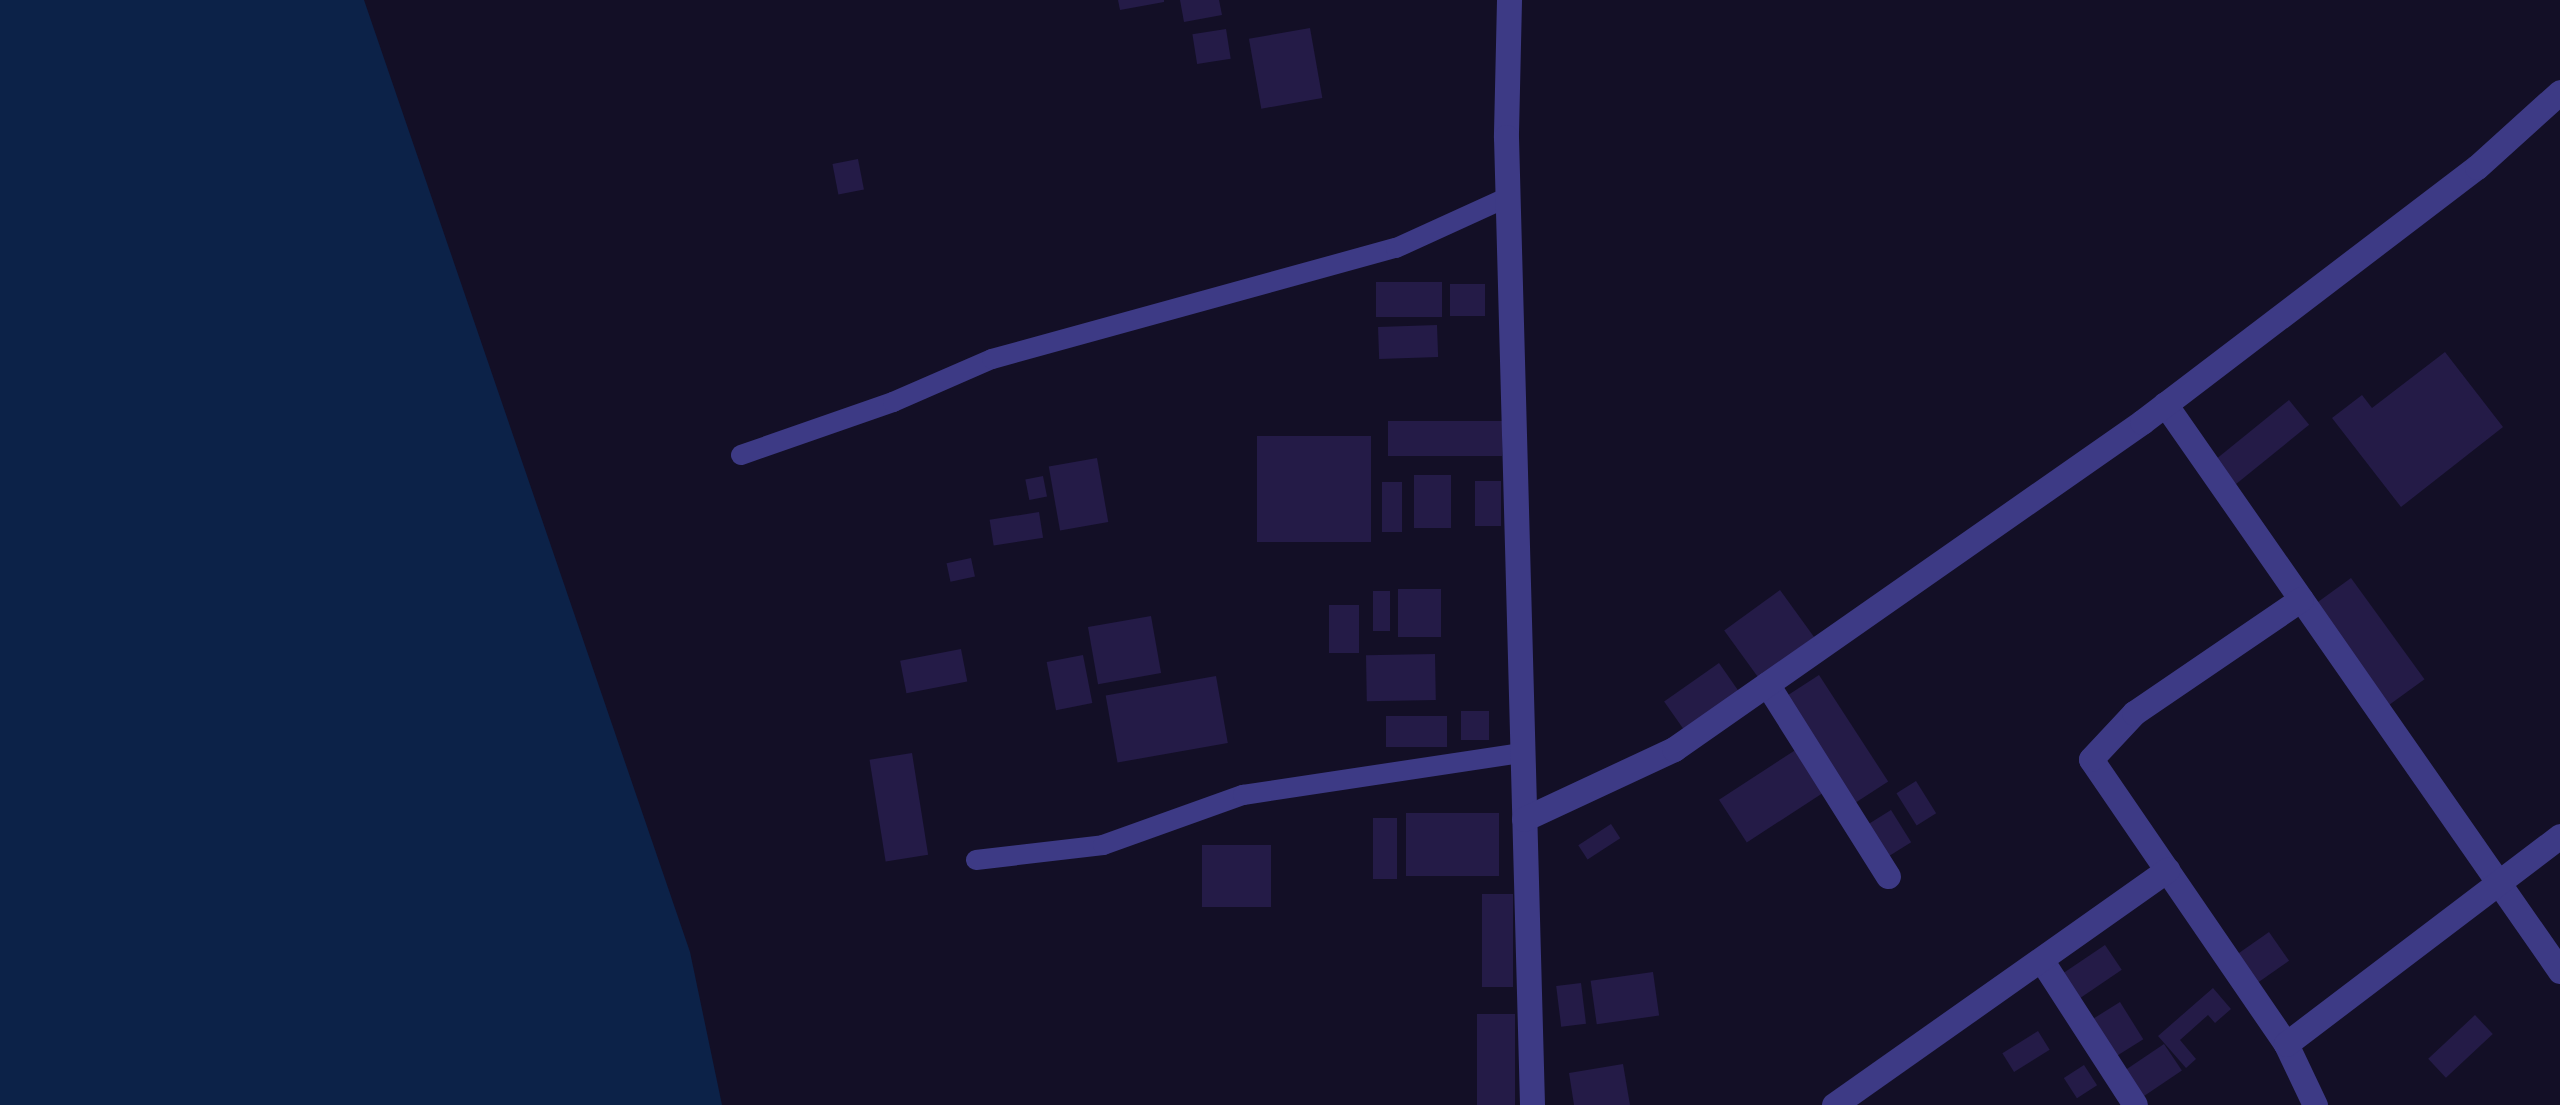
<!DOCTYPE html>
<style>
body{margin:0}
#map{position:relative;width:2560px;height:1105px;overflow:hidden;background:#130f26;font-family:"Archivo Narrow",sans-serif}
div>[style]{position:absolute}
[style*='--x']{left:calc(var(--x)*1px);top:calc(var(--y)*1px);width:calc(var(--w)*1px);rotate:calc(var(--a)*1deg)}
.water>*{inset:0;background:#0c2248}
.building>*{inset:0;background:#241b47;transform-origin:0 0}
.service>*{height:20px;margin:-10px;padding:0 10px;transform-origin:10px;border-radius:10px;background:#3d3a85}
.minor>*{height:25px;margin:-12.5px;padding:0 12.5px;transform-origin:12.5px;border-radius:12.5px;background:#3d3a85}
span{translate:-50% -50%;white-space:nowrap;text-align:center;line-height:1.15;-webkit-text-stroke:8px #130f26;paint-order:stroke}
</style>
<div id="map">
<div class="water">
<i style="clip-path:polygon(0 0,364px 0,690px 952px,722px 1105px,0 1105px)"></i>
</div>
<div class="building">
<i style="clip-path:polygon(1118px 0,1164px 0,1164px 2px,1120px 10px)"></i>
<i style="clip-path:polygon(1180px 0,1219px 0,1222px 15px,1184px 22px)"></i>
<i style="left:1310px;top:28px;width:71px;height:62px;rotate:80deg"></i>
<i style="left:1226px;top:29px;width:30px;height:34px;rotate:81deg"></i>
<i style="left:858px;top:159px;width:31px;height:26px;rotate:79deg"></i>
<i style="left:1442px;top:282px;width:35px;height:66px;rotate:90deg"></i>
<i style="left:1450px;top:284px;width:35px;height:32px"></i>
<i style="left:1437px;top:325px;width:32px;height:59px;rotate:88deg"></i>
<i style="clip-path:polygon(2445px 352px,2503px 427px,2401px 507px,2332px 418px,2362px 395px,2372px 408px)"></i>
<i style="left:2289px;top:400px;width:32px;height:94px;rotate:51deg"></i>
<i style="left:1502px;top:421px;width:35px;height:114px;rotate:90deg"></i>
<i style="left:1371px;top:436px;width:106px;height:114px;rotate:90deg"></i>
<i style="left:1097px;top:458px;width:65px;height:49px;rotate:80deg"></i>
<i style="left:1451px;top:475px;width:53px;height:37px;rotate:90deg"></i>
<i style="left:1043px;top:476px;width:21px;height:18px;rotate:79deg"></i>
<i style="left:1475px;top:481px;width:26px;height:45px"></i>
<i style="left:1382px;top:482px;width:20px;height:50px"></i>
<i style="left:1039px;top:512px;width:26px;height:50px;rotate:81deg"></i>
<i style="left:971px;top:558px;width:19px;height:25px;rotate:78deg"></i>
<i style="left:2351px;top:578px;width:125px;height:46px;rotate:54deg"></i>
<i style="left:1398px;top:589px;width:43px;height:48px"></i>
<i style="left:1780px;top:590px;width:58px;height:69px;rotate:54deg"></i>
<i style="left:1390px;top:591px;width:40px;height:17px;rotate:90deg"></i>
<i style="left:1329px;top:605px;width:30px;height:48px"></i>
<i style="left:1151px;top:616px;width:58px;height:64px;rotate:80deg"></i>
<i style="left:961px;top:649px;width:33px;height:62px;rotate:79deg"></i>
<i style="left:1435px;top:654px;width:46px;height:69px;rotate:89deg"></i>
<i style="left:1083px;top:655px;width:49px;height:37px;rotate:79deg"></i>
<i style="left:1719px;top:663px;width:38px;height:67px;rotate:55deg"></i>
<i style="left:1819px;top:675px;width:127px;height:40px;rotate:57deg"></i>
<i style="left:1216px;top:676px;width:68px;height:112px;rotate:80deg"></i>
<i style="left:1489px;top:711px;width:29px;height:28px;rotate:90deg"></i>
<i style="left:1447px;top:716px;width:31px;height:61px;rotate:90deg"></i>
<i style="left:1797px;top:749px;width:51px;height:93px;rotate:57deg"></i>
<i style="left:912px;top:753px;width:103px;height:43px;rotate:81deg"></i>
<i style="left:1916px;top:781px;width:38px;height:23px;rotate:58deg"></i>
<i style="left:1891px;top:810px;width:38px;height:34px;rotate:58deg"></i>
<i style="left:1499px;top:813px;width:63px;height:93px;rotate:90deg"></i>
<i style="left:1373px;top:818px;width:24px;height:61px"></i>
<i style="left:1611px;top:824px;width:17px;height:39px;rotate:57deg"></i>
<i style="left:1271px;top:845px;width:62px;height:69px;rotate:90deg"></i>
<i style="left:1513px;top:894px;width:93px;height:31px;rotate:90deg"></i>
<i style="left:2269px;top:932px;width:35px;height:41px;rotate:55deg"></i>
<i style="left:2105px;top:945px;width:30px;height:55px;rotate:56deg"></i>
<i style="left:1653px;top:972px;width:44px;height:63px;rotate:82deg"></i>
<i style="left:1581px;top:983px;width:41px;height:25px;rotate:83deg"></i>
<i style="clip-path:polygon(2213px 988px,2231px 1009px,2215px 1023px,2208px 1015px,2180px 1040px,2196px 1059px,2186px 1068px,2158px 1036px)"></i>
<i style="left:2120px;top:1002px;width:44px;height:40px;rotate:58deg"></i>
<i style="left:1477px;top:1014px;width:38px;height:91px"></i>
<i style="left:2475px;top:1015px;width:26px;height:64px;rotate:47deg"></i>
<i style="left:2038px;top:1031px;width:22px;height:42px;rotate:58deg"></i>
<i style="left:2164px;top:1044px;width:32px;height:51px;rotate:56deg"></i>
<i style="clip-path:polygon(1623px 1064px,1630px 1105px,1574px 1105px,1569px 1073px)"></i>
<i style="left:2084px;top:1065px;width:24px;height:24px;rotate:57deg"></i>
</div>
<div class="service">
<i style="--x:741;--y:455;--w:161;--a:-19.2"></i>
<i style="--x:893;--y:402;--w:108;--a:-23.5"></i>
<i style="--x:992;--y:359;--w:419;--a:-15.4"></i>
<i style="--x:1396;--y:248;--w:123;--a:-24.5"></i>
<i style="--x:976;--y:860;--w:128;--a:-6.7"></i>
<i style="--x:1103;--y:845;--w:149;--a:-19.7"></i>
<i style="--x:1243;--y:795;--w:282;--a:-8.6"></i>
</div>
<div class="minor">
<i style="--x:1509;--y:0;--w:137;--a:91.3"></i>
<i style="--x:1506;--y:137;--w:968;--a:88.46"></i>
<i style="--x:2165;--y:404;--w:691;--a:55.14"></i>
<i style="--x:1767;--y:684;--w:227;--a:57.8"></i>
<i style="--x:1524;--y:819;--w:166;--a:-25"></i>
<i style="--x:1674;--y:749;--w:571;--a:-34.94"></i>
<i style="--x:2142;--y:422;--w:421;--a:-37.3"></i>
<i style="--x:2477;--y:167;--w:112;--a:-42.1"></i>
<i style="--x:2042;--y:961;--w:171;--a:57.1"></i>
<i style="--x:2286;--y:1044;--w:345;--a:-124.4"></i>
<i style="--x:2091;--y:759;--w:63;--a:-46.9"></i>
<i style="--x:2134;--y:713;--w:202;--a:-34.3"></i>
<i style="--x:1834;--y:1105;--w:408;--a:-35.2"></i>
<i style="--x:2315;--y:1105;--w:68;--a:-115.4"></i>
<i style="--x:2286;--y:1044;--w:344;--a:-37.2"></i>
</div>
</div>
